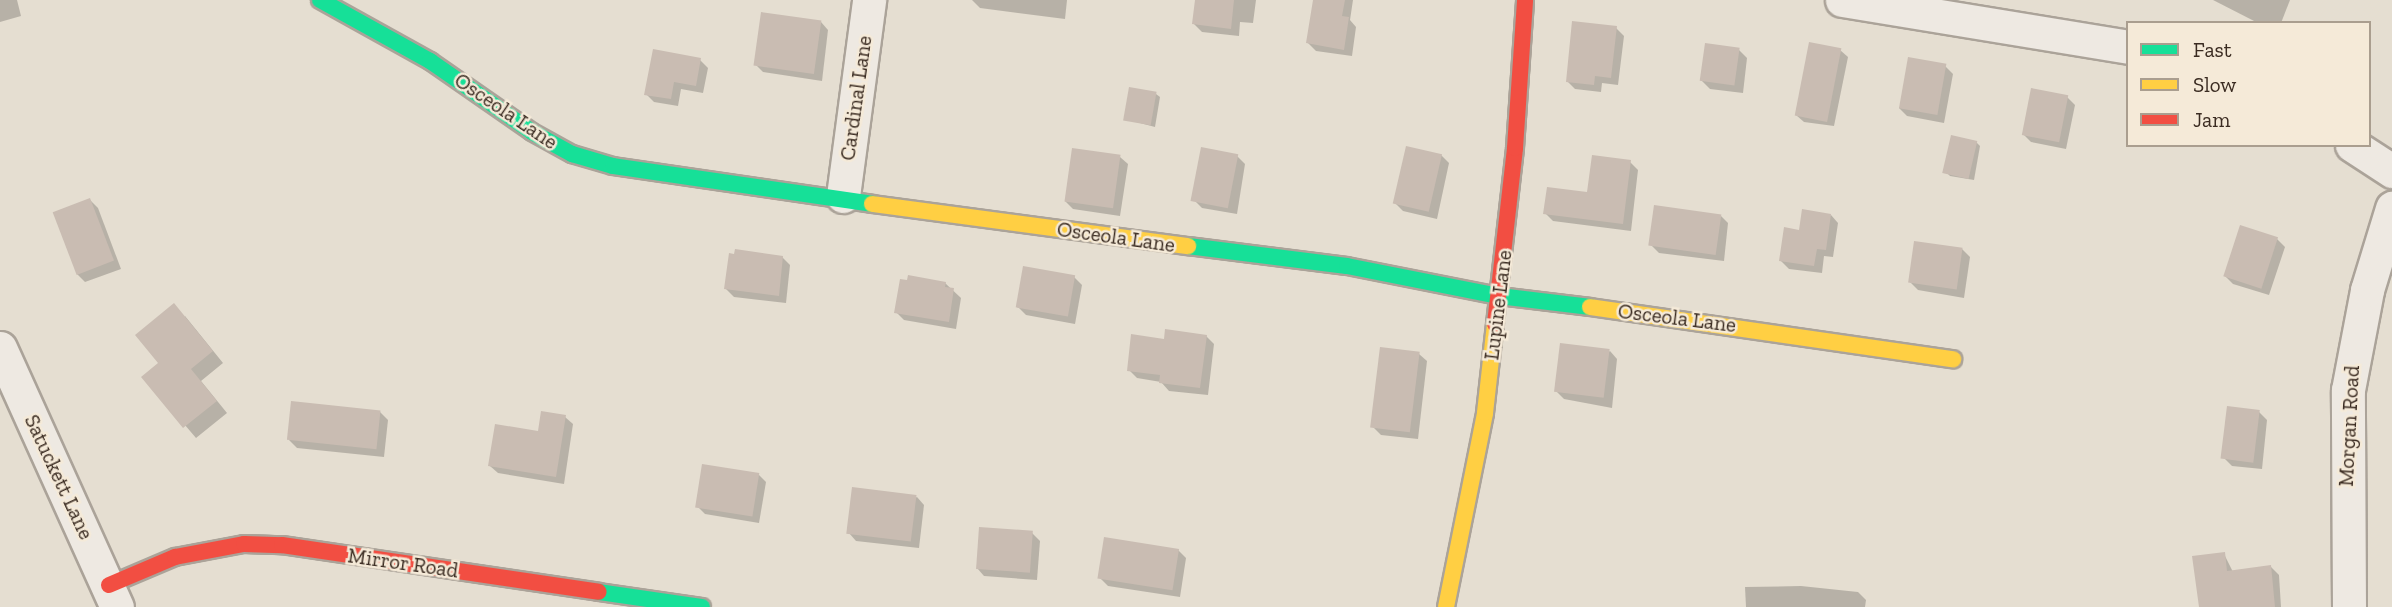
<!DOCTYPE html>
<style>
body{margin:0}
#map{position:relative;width:2392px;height:607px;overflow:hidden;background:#e5ded1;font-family:"Zilla Slab",serif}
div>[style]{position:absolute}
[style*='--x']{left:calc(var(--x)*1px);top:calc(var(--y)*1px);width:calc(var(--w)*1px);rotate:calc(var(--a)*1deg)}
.shadow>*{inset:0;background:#0003}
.building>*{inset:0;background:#c9bcb2;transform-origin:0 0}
.roads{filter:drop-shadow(2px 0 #aba399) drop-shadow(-2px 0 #aba399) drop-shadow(0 2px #aba399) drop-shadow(0 -2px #aba399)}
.street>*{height:33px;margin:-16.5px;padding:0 16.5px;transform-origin:16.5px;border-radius:16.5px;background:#eee9e2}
.fast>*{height:16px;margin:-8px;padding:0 8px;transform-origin:8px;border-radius:8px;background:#16e098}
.slow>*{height:16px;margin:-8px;padding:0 8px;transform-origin:8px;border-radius:8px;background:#ffcf43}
.jam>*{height:16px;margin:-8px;padding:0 8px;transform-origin:8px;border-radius:8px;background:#f24e42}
span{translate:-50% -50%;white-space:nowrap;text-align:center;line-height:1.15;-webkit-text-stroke:5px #f5ead8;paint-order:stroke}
.street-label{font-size:21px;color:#3a2b21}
.legend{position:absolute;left:2126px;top:21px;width:245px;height:126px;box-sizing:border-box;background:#f5ead8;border:2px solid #aa9e8f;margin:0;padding:9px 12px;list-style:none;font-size:21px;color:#3a2b21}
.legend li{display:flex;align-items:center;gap:14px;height:35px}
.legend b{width:35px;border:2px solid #aa9e8f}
</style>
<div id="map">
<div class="shadow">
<i style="clip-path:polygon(0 0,17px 0,21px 16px,0 22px)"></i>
<i style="clip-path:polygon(972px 0,1067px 0,1065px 19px,980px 8px)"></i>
<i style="clip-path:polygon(1197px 0,1256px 0,1253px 23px,1240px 22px,1239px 36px,1202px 32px,1194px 24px)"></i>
<i style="clip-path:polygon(1315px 0,1353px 0,1350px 20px,1356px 27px,1352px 56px,1316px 51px,1308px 43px)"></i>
<i style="clip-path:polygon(2213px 0,2290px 0,2281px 23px,2258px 23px)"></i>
<i style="clip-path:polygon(821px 22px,828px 30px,822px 81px,763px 72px,755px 64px)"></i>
<i style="clip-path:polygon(1616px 28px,1624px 36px,1618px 85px,1602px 83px,1601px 92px,1575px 89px,1567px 81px)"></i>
<i style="clip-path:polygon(1739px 50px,1747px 58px,1743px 93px,1710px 89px,1702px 81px)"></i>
<i style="clip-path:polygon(1840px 50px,1848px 57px,1834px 126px,1804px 122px,1796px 115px)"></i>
<i style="clip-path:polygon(700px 60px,708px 68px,703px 93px,681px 89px,678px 106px,654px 102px,646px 94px)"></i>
<i style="clip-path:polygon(1945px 66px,1953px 74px,1944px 123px,1907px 116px,1899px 108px)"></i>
<i style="clip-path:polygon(1156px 94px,1160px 97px,1155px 127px,1125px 119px)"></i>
<i style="clip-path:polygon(2067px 97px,2075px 105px,2066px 149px,2031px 142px,2023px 134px)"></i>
<i style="clip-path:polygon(1976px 142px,1980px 146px,1974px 180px,1950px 176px,1946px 172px)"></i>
<i style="clip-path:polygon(1441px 155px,1449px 163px,1437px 219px,1403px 211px,1395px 203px)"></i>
<i style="clip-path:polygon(1237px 156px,1245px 164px,1237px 214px,1202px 208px,1194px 200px)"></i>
<i style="clip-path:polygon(1120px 157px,1128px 164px,1120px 216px,1073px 209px,1065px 201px)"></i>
<i style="clip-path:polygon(1630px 162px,1638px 170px,1631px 231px,1553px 221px,1545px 213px,1588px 194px)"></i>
<i style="clip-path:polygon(90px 200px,98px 208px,121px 269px,85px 282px,77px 274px)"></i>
<i style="clip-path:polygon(1720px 215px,1728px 223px,1724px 261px,1659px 253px,1651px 245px)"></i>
<i style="clip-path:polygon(1831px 215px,1838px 223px,1833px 257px,1824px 256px,1822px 273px,1789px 269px,1781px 261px,1801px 232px)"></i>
<i style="clip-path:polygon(2277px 239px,2285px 247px,2269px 295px,2233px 284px,2225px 276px)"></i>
<i style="clip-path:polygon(1962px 249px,1970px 257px,1964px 298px,1918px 290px,1910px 282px)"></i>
<i style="clip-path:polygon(782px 257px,790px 265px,786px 303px,734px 297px,726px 289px)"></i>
<i style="clip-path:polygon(1074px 277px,1082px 285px,1075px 324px,1026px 315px,1018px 307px)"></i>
<i style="clip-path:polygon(945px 283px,961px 298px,956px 329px,904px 320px,896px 312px)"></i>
<i style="clip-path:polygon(185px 316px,223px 363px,201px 381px,227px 413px,196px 438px,144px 377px,161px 363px)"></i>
<i style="clip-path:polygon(1206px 336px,1214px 344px,1208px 395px,1169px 391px,1161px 382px,1137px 378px,1129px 370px,1165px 341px)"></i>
<i style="clip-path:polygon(1610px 351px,1617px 359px,1612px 408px,1564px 399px,1556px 391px)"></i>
<i style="clip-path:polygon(1419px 354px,1427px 361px,1418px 439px,1381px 435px,1373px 427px)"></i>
<i style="clip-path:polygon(380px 412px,388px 420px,384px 457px,297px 448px,289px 440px)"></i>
<i style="clip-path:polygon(2259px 412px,2267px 420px,2262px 469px,2232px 466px,2224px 458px)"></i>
<i style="clip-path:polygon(565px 417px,573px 424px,564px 484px,498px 473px,490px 466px)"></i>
<i style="clip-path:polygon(758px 474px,766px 482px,759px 523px,705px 514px,697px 506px)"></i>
<i style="clip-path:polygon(917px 497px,924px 505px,919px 548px,856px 541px,849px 533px)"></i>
<i style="clip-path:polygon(1032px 533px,1040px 541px,1037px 580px,984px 576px,977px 568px)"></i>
<i style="clip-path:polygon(1178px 550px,1186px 558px,1180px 597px,1108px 586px,1100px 578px)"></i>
<i style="clip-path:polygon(2224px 554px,2233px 572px,2271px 567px,2279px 575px,2281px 607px,2201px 607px)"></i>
<i style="clip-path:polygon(1801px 586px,1858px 592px,1866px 600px,1865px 607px,1746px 607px,1745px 587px)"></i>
</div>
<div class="building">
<i style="clip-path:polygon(1195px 0,1234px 0,1231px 29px,1192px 24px)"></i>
<i style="clip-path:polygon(1313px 0,1345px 0,1342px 16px,1349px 17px,1344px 50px,1306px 43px)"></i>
<i style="left:761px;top:12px;width:61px;height:54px;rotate:8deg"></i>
<i style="clip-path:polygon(1572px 21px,1617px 26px,1611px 78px,1595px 76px,1594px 85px,1566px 82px)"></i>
<i style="left:1809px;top:42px;width:33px;height:75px;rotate:11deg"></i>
<i style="left:1705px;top:43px;width:35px;height:38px;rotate:8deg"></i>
<i style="clip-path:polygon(653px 49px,701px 58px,696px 86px,674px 82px,671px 99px,644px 95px)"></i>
<i style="left:1908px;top:57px;width:39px;height:52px;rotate:10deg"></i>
<i style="left:1129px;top:87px;width:28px;height:34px;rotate:10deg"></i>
<i style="left:2031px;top:88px;width:38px;height:48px;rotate:11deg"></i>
<i style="left:1951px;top:135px;width:27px;height:39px;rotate:13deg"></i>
<i style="left:1406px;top:146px;width:37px;height:59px;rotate:13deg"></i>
<i style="left:1201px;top:147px;width:38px;height:55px;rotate:11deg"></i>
<i style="left:1072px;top:148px;width:49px;height:54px;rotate:8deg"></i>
<i style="clip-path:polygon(1592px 155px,1631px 160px,1623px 224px,1543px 214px,1547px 187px,1587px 192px)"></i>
<i style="left:90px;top:198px;width:67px;height:40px;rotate:69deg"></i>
<i style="left:1654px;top:205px;width:68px;height:41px;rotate:8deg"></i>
<i style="clip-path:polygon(1802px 209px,1831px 214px,1826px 250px,1817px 249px,1814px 266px,1779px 261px,1784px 227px,1799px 230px)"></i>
<i style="left:2240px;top:225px;width:40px;height:54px;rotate:18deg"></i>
<i style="left:1914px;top:241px;width:49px;height:42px;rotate:8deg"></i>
<i style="clip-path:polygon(735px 249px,783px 256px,779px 296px,724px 289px,729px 253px,734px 254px)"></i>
<i style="left:1023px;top:266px;width:53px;height:42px;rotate:10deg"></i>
<i style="clip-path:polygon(908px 275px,946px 282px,945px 287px,954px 288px,949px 322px,894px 313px,900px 279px,907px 280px)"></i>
<i style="clip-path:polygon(174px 303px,213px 351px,191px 369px,217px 401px,183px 428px,141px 377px,158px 363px,135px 335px)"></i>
<i style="clip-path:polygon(1165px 329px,1207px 335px,1200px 388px,1159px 383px,1160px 375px,1127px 371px,1131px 334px,1164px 339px)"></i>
<i style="left:1560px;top:343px;width:50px;height:49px;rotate:7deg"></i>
<i style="left:1380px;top:347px;width:40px;height:81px;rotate:7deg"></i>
<i style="left:291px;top:401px;width:90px;height:39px;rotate:6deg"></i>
<i style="left:2227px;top:406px;width:33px;height:53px;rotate:7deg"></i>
<i style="clip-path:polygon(541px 411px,566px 415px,556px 477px,488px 466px,495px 424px,538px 431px)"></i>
<i style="left:702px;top:464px;width:58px;height:44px;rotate:9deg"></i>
<i style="left:852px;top:487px;width:65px;height:47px;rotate:7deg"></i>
<i style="left:979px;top:527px;width:54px;height:42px;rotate:4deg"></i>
<i style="left:1104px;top:537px;width:76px;height:42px;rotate:9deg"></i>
<i style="clip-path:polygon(2225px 552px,2227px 571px,2271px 565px,2275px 607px,2199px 607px,2192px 556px)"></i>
</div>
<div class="roads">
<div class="street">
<i style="--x:1842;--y:0;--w:290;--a:9.3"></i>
<i style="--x:2352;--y:145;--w:48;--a:33"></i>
<i style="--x:843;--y:196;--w:198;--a:-82.4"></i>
<i style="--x:0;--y:348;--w:284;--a:65.7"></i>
<i style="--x:2349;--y:607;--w:217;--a:-90.3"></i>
<i style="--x:2348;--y:390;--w:102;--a:-79.2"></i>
<i style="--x:2367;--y:290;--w:86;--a:-73"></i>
</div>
<div class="fast">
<i style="--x:320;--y:0;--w:126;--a:29"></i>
<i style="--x:430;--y:61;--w:124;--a:34.8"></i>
<i style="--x:532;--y:132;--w:46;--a:28.8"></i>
<i style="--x:572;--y:154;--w:43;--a:16.3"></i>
<i style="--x:613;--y:166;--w:262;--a:8.3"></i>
<i style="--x:1188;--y:246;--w:160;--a:7.2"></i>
<i style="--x:1347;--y:266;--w:155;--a:11.2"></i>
<i style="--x:1499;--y:296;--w:92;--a:6.9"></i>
<i style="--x:599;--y:592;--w:104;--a:8.3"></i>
</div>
<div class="slow">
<i style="--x:872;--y:204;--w:319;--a:7.6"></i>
<i style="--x:1590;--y:307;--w:367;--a:8.2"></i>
<i style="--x:1446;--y:607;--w:198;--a:-78.6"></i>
<i style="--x:1485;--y:413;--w:90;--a:-83.6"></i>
</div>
<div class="jam">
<i style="--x:1495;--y:324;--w:177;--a:-83.5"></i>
<i style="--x:1515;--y:148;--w:148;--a:-86.1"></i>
<i style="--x:109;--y:585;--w:72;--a:-23"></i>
<i style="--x:175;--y:557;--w:70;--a:-10.7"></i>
<i style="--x:244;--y:544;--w:38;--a:2"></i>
<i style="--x:282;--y:545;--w:320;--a:8.4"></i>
</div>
</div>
<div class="street-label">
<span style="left:856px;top:98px;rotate:-82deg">Cardinal Lane</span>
<span style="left:506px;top:111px;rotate:34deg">Osceola Lane</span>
<span style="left:1116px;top:237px;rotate:8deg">Osceola Lane</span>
<span style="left:1498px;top:305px;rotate:-83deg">Lupine Lane</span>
<span style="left:1677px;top:318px;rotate:7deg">Osceola Lane</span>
<span style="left:2349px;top:426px;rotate:-87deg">Morgan Road</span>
<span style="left:59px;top:477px;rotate:65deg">Satuckett Lane</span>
<span style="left:403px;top:563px;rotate:8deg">Mirror Road</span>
</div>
<ul class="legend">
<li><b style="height:9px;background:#16e098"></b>Fast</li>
<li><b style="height:9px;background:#ffcf43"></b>Slow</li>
<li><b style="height:9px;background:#f24e42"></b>Jam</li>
</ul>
</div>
